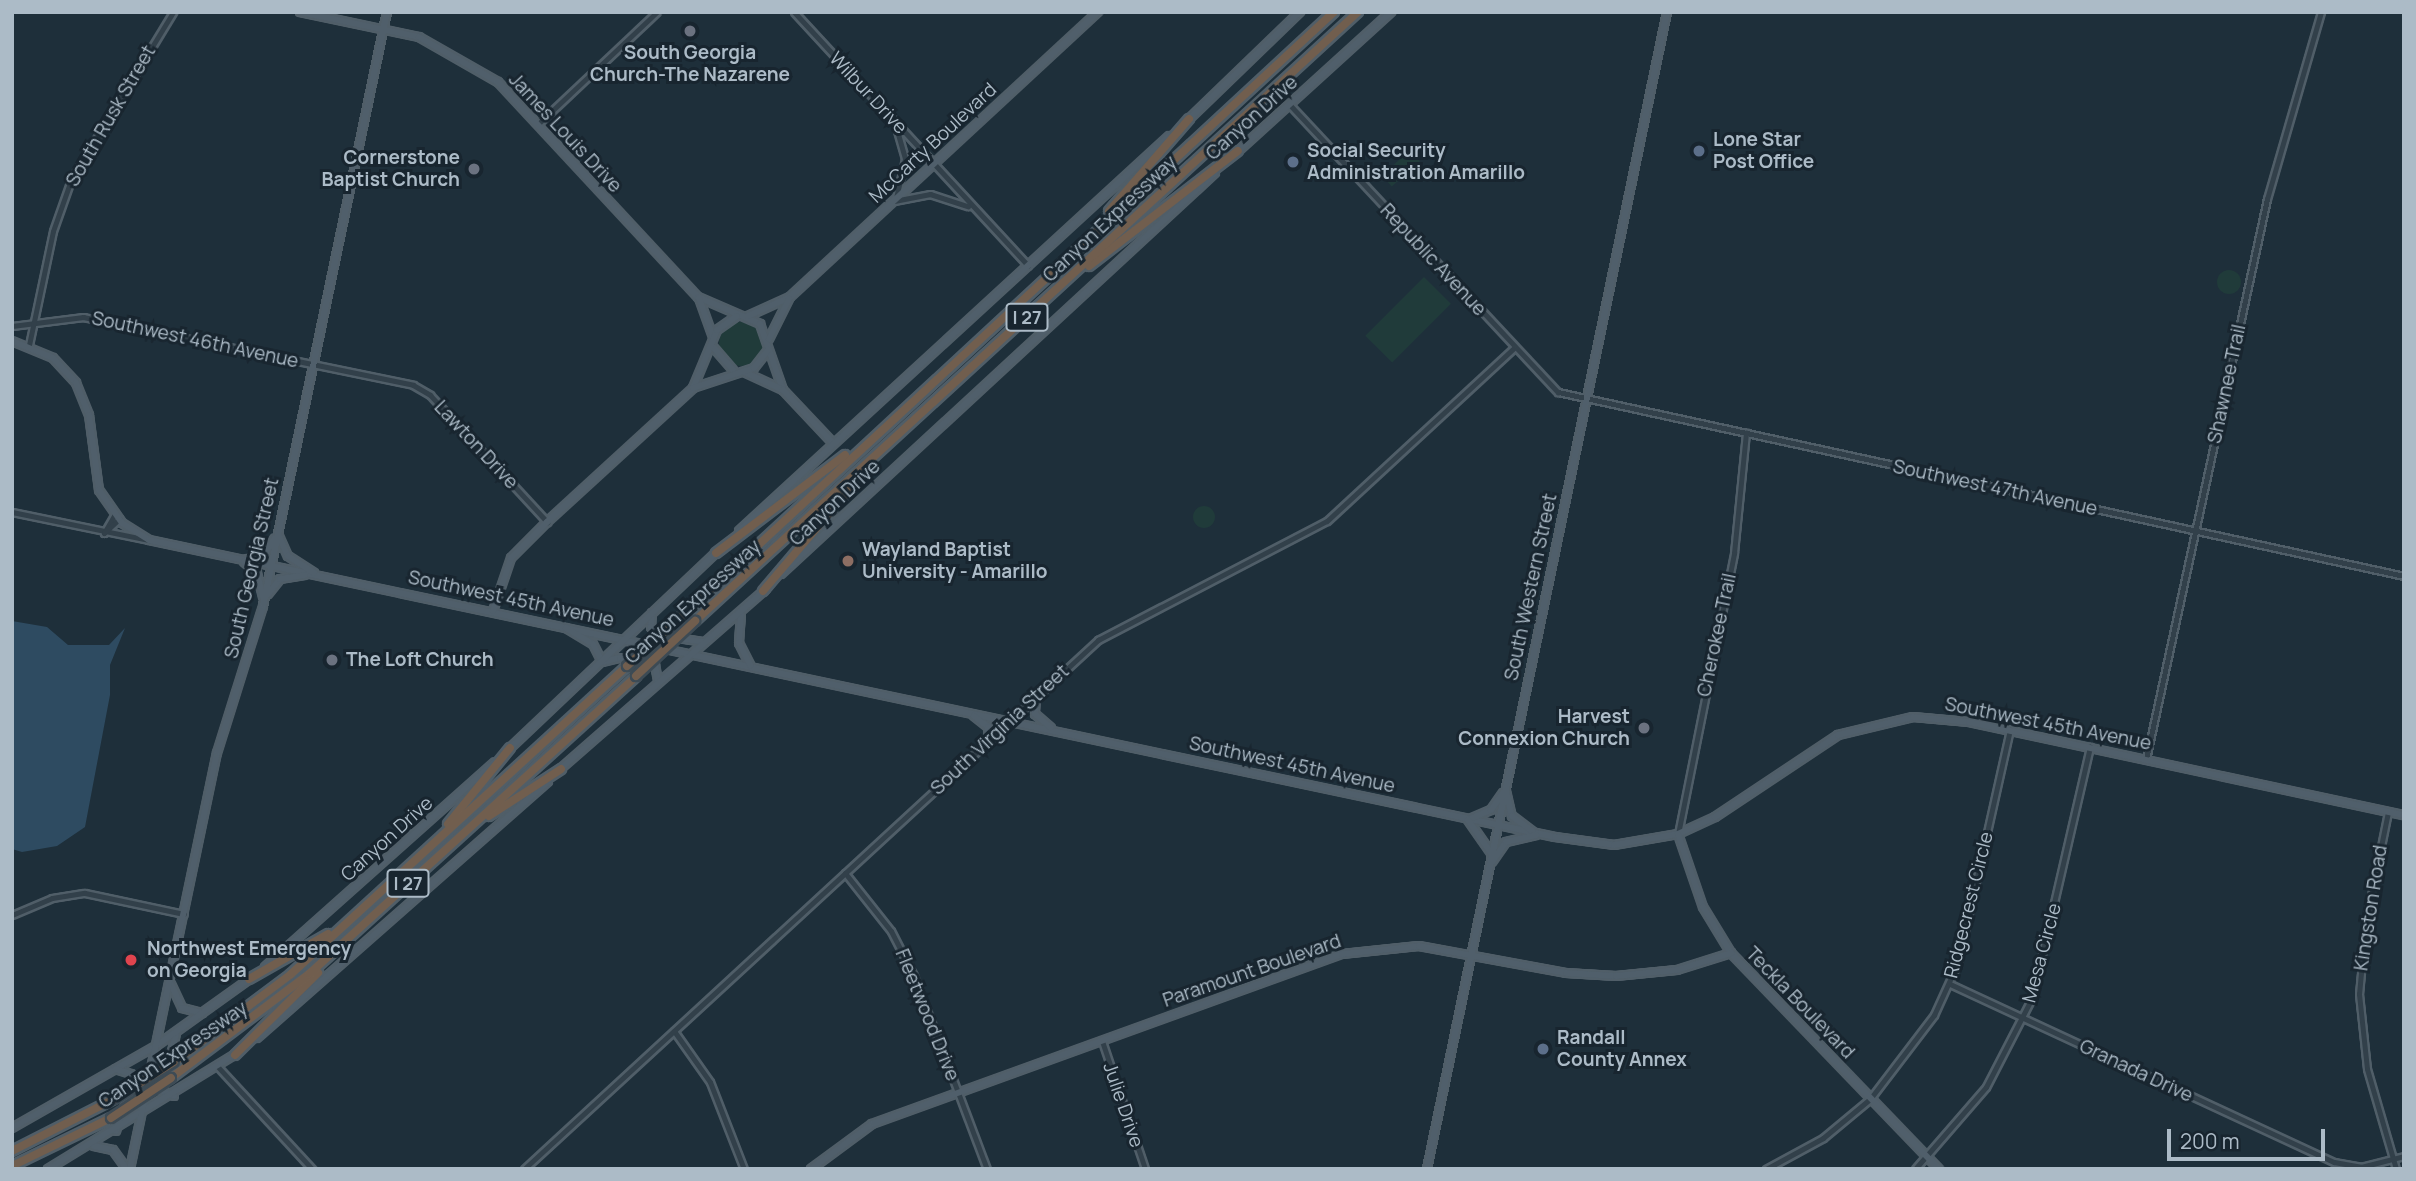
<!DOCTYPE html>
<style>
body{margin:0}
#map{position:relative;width:2416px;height:1181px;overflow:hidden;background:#1e2f3a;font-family:Manrope,sans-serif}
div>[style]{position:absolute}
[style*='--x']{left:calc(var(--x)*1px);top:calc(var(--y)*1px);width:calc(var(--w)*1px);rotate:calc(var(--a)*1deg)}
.green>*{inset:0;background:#203b3a;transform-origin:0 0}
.round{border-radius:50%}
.water>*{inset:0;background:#2e4b61}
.roads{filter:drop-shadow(2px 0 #505e68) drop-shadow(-2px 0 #505e68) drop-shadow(0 2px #505e68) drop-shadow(0 -2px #505e68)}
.minor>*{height:5px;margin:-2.5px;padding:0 2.5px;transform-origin:2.5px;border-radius:2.5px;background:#32404a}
.major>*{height:6px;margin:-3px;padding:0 3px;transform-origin:3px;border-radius:3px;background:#505f6b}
.highway>*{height:8px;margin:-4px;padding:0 4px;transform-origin:4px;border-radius:4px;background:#715e4e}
.bridges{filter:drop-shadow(2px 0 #3d4b55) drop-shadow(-2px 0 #3d4b55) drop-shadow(0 2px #3d4b55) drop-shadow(0 -2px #3d4b55)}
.highway-bridge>*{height:8px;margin:-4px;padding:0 4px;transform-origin:4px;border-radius:4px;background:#715e4e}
.dots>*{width:19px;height:19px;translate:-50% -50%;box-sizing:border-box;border:4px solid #18252f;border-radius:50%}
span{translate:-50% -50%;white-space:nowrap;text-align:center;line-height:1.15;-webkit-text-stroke:6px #18252f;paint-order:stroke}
.shield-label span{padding:2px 5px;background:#18252f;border:2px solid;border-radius:5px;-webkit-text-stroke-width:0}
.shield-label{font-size:18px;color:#acbbc7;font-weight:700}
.poi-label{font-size:19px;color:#acbbc7;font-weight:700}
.left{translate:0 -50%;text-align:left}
.right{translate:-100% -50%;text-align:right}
.street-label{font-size:19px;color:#acbbc7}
.frame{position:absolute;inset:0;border:14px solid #acbbc7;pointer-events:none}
.scale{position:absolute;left:2167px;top:1129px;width:158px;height:32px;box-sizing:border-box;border:4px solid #acbbc7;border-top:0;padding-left:9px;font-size:21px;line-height:24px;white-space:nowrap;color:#acbbc7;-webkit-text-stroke:5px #18252f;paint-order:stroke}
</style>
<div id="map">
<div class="green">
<i style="left:1410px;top:150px;width:15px;height:38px;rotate:48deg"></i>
<i class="round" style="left:2217px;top:270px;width:24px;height:24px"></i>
<i style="left:1424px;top:277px;width:38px;height:83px;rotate:45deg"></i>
<i class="round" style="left:719px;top:322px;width:44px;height:44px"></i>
<i class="round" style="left:1193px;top:506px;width:22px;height:22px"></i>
</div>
<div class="water">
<i style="clip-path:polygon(12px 621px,47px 627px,68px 645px,109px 645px,125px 628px,110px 665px,110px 695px,85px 827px,57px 846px,22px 852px,12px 849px)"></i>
</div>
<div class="roads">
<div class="minor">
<i style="--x:794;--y:12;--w:345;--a:47.3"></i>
<i style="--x:1290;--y:105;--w:393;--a:47"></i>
<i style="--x:1558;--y:392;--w:866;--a:12.27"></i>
<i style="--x:538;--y:124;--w:163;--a:-43.3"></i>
<i style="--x:896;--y:127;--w:33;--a:74"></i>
<i style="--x:905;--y:159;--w:37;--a:103"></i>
<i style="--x:894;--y:201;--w:37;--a:-11"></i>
<i style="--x:930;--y:194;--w:40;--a:18"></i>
<i style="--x:12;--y:326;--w:72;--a:-7.2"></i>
<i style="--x:83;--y:317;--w:337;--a:11.6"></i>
<i style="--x:413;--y:385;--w:20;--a:30"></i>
<i style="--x:430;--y:395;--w:173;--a:47.3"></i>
<i style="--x:29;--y:345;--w:116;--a:-78.1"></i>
<i style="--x:53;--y:231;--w:54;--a:-70.6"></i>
<i style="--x:71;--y:180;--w:197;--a:-58.7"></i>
<i style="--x:12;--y:512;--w:140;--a:11.6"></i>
<i style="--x:104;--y:533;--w:22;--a:-60"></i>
<i style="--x:104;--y:533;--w:21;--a:-43"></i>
<i style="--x:2146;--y:759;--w:573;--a:-77.81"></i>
<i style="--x:2267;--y:199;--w:195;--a:-73.9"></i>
<i style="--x:2388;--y:812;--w:110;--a:101.5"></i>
<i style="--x:2366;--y:920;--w:74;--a:95.4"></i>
<i style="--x:2359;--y:994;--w:75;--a:83.9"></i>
<i style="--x:2367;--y:1069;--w:104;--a:73.8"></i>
<i style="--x:1678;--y:834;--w:287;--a:-78.7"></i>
<i style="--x:1734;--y:553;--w:121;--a:-84.3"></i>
<i style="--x:845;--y:873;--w:74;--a:51.6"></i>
<i style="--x:891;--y:931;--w:51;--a:62.9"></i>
<i style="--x:914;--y:976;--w:206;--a:69.3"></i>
<i style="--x:12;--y:915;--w:43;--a:-23"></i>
<i style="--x:52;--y:898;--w:33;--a:-9"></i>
<i style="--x:85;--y:893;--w:101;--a:12"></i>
<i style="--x:1950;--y:984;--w:423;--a:24.9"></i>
<i style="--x:2334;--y:1162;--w:27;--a:10"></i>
<i style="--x:2361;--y:1167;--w:44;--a:-14.3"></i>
<i style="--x:674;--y:1031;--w:62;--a:54.8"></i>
<i style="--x:710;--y:1082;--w:93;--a:68.7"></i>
<i style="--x:1102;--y:1041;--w:135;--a:71.4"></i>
<i style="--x:218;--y:1067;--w:139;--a:47.3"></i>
<i style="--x:524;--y:1169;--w:781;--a:-42.66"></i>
<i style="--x:1098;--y:640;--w:258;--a:-27.5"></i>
<i style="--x:1327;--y:521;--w:255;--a:-42.8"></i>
<i style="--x:1766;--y:1169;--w:65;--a:-28.5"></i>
<i style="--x:1823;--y:1138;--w:61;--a:-39.7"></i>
<i style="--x:1870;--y:1099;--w:106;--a:-52.7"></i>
<i style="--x:1934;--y:1015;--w:58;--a:-65.6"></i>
<i style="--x:1958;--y:962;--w:238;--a:-77.4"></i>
<i style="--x:1915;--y:1169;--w:108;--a:-49.1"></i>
<i style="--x:1986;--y:1087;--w:100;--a:-62.7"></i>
<i style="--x:2032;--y:998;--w:258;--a:-77"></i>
</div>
<div class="major">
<i style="--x:300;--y:12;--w:122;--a:11.9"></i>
<i style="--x:419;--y:37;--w:91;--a:29.7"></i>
<i style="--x:498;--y:82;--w:294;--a:47.1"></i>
<i style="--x:698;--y:297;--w:68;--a:23.5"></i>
<i style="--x:760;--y:324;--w:70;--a:70.8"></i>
<i style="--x:1188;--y:120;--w:156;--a:-44"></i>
<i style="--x:1236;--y:153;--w:210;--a:-42.3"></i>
<i style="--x:699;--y:298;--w:41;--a:70.3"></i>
<i style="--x:748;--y:316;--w:46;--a:-24.3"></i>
<i style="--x:790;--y:297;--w:420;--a:-42.8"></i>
<i style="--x:769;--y:339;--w:45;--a:-63.4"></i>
<i style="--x:12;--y:341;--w:44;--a:22.5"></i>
<i style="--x:53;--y:358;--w:34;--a:47"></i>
<i style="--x:76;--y:383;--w:35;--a:68"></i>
<i style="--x:89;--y:415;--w:76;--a:82.4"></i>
<i style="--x:99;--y:490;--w:40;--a:55.1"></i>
<i style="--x:122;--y:523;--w:32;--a:32"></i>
<i style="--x:149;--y:540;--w:1437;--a:11.93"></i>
<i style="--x:1555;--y:837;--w:60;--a:7.7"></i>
<i style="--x:1614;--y:845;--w:65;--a:-9.8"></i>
<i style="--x:1678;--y:834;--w:41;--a:-24.7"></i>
<i style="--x:1715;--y:817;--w:148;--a:-33.7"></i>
<i style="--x:1838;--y:735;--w:77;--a:-13.5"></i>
<i style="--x:1913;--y:717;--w:56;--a:5.1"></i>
<i style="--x:1969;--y:722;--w:445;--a:12.1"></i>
<i style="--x:714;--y:348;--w:29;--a:49"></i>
<i style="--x:744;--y:372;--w:43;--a:24.8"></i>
<i style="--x:783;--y:390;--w:73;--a:46.7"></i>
<i style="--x:693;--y:388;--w:63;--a:-67.5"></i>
<i style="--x:717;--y:330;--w:24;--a:-35"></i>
<i style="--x:739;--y:531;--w:584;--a:-42.57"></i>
<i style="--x:278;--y:534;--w:24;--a:66"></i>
<i style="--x:288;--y:556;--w:31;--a:33"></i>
<i style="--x:247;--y:559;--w:16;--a:-7"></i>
<i style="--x:263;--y:557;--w:22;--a:-58"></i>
<i style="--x:244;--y:562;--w:17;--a:40"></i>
<i style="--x:257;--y:573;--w:25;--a:76"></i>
<i style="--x:781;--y:574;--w:591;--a:-42.74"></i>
<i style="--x:268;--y:594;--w:19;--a:-51"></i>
<i style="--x:280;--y:579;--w:25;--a:-9"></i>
<i style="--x:493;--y:611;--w:56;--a:-71.2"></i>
<i style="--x:511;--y:558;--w:51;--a:-45"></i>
<i style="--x:547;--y:522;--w:198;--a:-42.5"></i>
<i style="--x:693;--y:388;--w:64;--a:-18.2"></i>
<i style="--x:754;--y:368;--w:23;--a:-52"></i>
<i style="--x:652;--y:613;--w:14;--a:94"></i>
<i style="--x:651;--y:627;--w:11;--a:49"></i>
<i style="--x:658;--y:635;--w:47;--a:8.7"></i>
<i style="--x:741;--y:614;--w:29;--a:94"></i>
<i style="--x:739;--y:643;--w:25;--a:63"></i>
<i style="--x:566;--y:628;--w:31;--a:31"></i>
<i style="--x:593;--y:644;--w:20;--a:63"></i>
<i style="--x:602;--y:662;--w:18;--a:-13"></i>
<i style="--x:620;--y:658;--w:36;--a:11"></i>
<i style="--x:655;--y:665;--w:16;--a:79"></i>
<i style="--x:1036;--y:698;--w:16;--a:94"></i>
<i style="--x:1035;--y:714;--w:21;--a:41"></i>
<i style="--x:974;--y:716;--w:18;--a:38"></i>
<i style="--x:988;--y:727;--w:14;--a:90"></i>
<i style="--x:508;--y:750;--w:289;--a:-43.5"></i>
<i style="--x:558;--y:771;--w:276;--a:-41.2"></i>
<i style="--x:1506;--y:791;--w:26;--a:77"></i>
<i style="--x:1512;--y:816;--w:26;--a:37"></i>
<i style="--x:1472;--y:818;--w:21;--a:-23"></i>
<i style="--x:1491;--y:810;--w:21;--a:-55"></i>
<i style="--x:1468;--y:820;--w:40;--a:55.1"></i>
<i style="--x:1678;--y:834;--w:77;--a:71.1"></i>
<i style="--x:1703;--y:907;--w:54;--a:58.7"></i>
<i style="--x:1731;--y:953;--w:300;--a:46.1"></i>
<i style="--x:1492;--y:862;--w:24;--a:-55"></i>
<i style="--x:1506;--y:842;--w:31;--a:-13"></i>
<i style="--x:265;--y:967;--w:308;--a:-41.7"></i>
<i style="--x:171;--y:984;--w:26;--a:65"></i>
<i style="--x:182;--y:1008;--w:21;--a:14"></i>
<i style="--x:257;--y:1038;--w:388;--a:-41.4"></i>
<i style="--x:174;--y:1096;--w:12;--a:-156"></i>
<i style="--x:163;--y:1091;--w:58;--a:-77.2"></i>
<i style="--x:12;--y:1128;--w:166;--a:-29.7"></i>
<i style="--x:156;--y:1046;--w:117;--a:-35.6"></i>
<i style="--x:116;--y:1131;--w:50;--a:-71.2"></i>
<i style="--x:132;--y:1084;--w:10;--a:-96"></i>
<i style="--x:131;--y:1074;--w:16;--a:-162"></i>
<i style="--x:94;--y:1146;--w:19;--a:12"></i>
<i style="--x:113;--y:1150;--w:24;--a:54"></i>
<i style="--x:48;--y:1169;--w:222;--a:-31.5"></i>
<i style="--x:130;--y:1169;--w:425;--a:-78.2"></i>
<i style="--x:217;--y:753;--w:154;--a:-72.6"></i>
<i style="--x:263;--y:606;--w:607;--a:-78.21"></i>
<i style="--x:811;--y:1169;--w:76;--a:-36.4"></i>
<i style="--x:872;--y:1124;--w:500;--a:-19.9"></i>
<i style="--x:1342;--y:954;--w:77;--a:-5.9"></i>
<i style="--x:1419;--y:946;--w:149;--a:10.4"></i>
<i style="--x:1566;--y:973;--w:50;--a:3.4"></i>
<i style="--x:1616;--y:976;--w:61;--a:-5.6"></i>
<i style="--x:1677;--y:970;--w:57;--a:-17.5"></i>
<i style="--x:1427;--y:1169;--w:1182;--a:-78.28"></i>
</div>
<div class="highway">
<i style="--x:1109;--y:211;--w:122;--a:-49"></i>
<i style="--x:1089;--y:266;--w:188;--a:-37.7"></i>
<i style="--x:716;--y:553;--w:162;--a:-37.2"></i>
<i style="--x:763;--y:591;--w:140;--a:-49.6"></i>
<i style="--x:686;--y:612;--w:883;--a:-42.8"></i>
<i style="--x:695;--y:621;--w:900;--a:-42.57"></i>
<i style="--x:489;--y:816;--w:86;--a:-33.1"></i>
<i style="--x:448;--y:824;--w:98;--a:-50.8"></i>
<i style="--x:249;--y:979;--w:91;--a:-29.7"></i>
<i style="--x:235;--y:1055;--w:117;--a:-44.7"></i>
<i style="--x:174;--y:1062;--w:146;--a:-36.9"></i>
<i style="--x:291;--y:974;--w:456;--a:-42.5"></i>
<i style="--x:171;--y:1078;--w:173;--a:-37"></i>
<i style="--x:309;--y:974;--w:442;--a:-42.3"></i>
<i style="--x:12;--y:1151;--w:114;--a:-27"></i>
<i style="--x:12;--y:1166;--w:110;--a:-25.9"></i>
</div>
</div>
<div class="bridges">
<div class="highway-bridge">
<i style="--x:627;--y:666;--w:80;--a:-42.5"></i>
<i style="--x:636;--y:676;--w:81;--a:-43"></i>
<i style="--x:114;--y:1099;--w:70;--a:-31.7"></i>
<i style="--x:111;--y:1118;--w:72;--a:-33.7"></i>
</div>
</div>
<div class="dots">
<i style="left:690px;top:31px;background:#6b7280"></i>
<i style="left:1699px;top:151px;background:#5c6f8a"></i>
<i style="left:1293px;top:162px;background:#5c6f8a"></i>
<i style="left:474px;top:169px;background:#6b7280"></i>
<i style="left:848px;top:561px;background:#8d6e63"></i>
<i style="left:332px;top:660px;background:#6b7280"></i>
<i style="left:1644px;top:728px;background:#6b7280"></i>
<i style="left:131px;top:960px;background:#e0444e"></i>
<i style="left:1543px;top:1049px;background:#5c6f8a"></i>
</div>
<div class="shield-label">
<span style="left:1027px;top:317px">I 27</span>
<span style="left:408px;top:883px">I 27</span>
</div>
<div class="poi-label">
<span style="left:690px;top:64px">South Georgia<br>Church-The Nazarene</span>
<span class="left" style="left:1713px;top:151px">Lone Star<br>Post Office</span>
<span class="left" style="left:1307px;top:162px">Social Security<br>Administration Amarillo</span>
<span class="right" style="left:460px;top:169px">Cornerstone<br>Baptist Church</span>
<span class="left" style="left:862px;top:561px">Wayland Baptist<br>University - Amarillo</span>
<span class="left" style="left:346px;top:660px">The Loft Church</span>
<span class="right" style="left:1630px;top:728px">Harvest<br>Connexion Church</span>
<span class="left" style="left:147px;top:960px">Northwest Emergency<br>on Georgia</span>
<span class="left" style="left:1557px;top:1049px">Randall<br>County Annex</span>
</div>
<div class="street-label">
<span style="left:868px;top:93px;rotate:47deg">Wilbur Drive</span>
<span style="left:111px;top:116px;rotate:-60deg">South Rusk Street</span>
<span style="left:1252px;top:118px;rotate:-42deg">Canyon Drive</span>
<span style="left:565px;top:133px;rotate:47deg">James Louis Drive</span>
<span style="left:933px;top:143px;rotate:-43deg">McCarty Boulevard</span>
<span style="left:1110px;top:219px;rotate:-43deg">Canyon Expressway</span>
<span style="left:1433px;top:260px;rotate:47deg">Republic Avenue</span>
<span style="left:195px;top:340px;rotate:12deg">Southwest 46th Avenue</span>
<span style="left:2227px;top:384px;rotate:-78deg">Shawnee Trail</span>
<span style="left:476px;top:445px;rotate:47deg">Lawton Drive</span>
<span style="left:1995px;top:488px;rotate:12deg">Southwest 47th Avenue</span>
<span style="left:835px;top:503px;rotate:-43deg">Canyon Drive</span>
<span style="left:252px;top:568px;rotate:-77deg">South Georgia Street</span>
<span style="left:1531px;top:587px;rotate:-78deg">South Western Street</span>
<span style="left:511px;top:599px;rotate:12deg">Southwest 45th Avenue</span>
<span style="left:693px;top:602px;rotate:-42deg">Canyon Expressway</span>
<span style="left:1717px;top:635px;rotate:-78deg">Cherokee Trail</span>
<span style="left:2048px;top:724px;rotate:11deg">Southwest 45th Avenue</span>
<span style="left:1000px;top:730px;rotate:-43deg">South Virginia Street</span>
<span style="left:1292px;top:765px;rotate:12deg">Southwest 45th Avenue</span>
<span style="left:387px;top:839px;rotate:-42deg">Canyon Drive</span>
<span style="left:1969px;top:905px;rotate:-76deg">Ridgecrest Circle</span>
<span style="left:2371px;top:908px;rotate:-81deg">Kingston Road</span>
<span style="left:2042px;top:953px;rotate:-75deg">Mesa Circle</span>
<span style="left:1252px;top:971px;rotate:-19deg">Paramount Boulevard</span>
<span style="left:1800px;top:1003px;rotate:46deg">Teckla Boulevard</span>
<span style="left:927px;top:1015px;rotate:68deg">Fleetwood Drive</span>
<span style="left:173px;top:1055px;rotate:-34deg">Canyon Expressway</span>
<span style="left:2136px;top:1071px;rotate:25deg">Granada Drive</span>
<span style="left:1123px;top:1105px;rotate:71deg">Julie Drive</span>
</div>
<div class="frame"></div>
<div class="scale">200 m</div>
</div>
